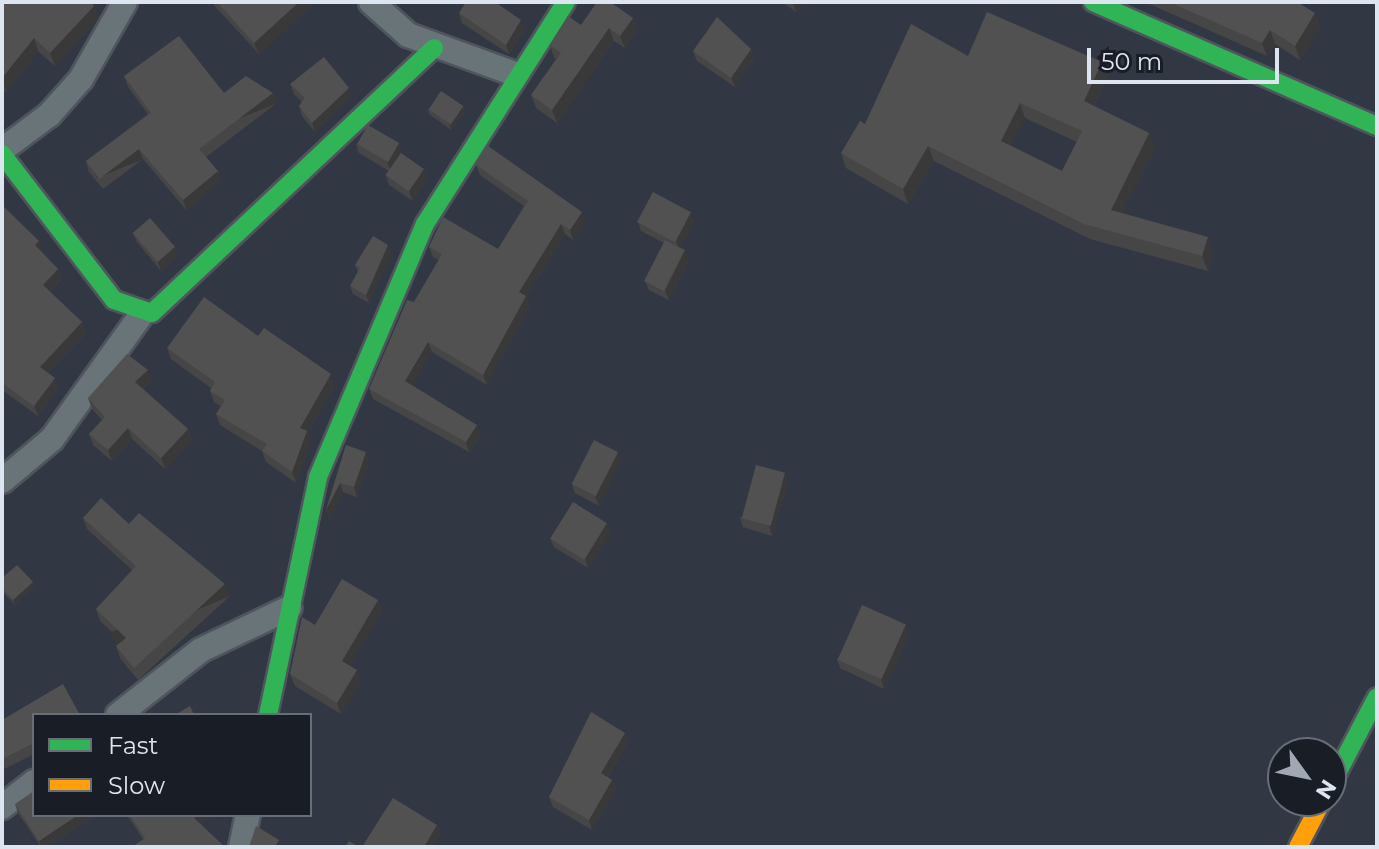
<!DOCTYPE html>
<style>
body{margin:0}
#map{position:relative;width:1379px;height:849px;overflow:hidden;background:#323843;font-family:Montserrat,sans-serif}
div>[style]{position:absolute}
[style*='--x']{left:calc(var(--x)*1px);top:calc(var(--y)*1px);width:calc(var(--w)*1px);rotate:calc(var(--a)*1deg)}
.roads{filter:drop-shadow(2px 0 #4f555d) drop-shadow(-2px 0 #4f555d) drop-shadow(0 2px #4f555d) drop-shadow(0 -2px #4f555d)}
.street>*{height:24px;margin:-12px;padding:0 12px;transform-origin:12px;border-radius:12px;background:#687478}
.fast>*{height:18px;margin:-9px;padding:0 9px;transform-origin:9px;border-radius:9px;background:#30b455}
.slow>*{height:18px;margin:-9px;padding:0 9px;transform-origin:9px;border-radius:9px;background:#ff9f0a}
.wall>*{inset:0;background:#464647}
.shaded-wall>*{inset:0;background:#393939;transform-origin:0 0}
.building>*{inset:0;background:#515152;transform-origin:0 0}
span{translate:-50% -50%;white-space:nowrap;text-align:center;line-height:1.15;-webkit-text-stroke:6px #191e26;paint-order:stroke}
.frame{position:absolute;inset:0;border:4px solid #dde5f0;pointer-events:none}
.legend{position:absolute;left:32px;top:713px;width:280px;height:104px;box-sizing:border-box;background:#191e26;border:2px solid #676e77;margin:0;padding:10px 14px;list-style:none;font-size:24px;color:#dde5f0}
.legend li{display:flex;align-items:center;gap:16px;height:40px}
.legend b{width:40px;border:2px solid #676e77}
.north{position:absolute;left:1267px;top:737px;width:80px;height:80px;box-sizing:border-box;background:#191e26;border:2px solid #676e77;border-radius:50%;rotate:123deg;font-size:22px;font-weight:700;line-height:32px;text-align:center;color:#dde5f0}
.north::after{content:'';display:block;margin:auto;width:28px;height:36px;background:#a1a8b3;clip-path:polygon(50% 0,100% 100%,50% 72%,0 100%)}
.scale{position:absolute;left:1087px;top:48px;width:192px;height:36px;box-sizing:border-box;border:4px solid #dde5f0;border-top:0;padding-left:10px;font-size:24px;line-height:28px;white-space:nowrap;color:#dde5f0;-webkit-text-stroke:6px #191e26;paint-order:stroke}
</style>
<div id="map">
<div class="roads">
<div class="street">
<i style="--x:371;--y:2;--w:50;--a:41.7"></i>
<i style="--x:408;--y:35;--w:114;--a:20"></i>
<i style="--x:2;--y:150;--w:59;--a:-36.7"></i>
<i style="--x:49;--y:115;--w:48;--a:-48.4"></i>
<i style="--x:81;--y:79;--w:89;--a:-60.3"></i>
<i style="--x:2;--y:481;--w:65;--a:-40"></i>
<i style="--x:52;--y:439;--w:153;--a:-54.3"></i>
<i style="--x:118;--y:715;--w:105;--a:-38.1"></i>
<i style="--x:201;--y:650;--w:98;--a:-25.5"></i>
<i style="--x:2;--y:807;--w:41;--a:-38"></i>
<i style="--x:241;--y:847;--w:33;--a:-78"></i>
</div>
<div class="fast">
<i style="--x:1093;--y:2;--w:310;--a:23.6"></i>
<i style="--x:2;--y:154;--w:184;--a:52.5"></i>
<i style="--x:114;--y:300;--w:40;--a:18.9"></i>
<i style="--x:152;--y:313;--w:387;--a:-43.2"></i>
<i style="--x:268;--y:715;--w:243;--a:-78.1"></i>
<i style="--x:318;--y:477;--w:275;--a:-67.1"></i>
<i style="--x:425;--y:224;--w:263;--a:-57.6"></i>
<i style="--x:1331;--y:785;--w:99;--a:-62.4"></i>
</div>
<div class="slow">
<i style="--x:1298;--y:847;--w:52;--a:-62.4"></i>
</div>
</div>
<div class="wall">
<i style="clip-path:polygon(3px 2px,100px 2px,95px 10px,98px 19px,55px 66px,38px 51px,6px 92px,2px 89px,2px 4px)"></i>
<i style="clip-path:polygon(211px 2px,315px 2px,259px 54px)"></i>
<i style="clip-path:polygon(782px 2px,803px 2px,796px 12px)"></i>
<i style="clip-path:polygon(1145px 2px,1297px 2px,1320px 26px,1300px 60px,1275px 44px,1267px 56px)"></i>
<i style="clip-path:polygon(459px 13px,525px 30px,509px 54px,462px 23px)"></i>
<i style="clip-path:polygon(633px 18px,637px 30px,625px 48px,614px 41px,557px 123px,536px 108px,531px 95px,556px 59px,554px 57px,550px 45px,581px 25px)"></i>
<i style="clip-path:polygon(751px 49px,754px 58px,735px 87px,697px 61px,693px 51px)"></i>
<i style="clip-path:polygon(evenodd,968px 56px,1102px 62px,1107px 77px,1094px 106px,1149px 133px,1155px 148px,1122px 213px,1213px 252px,1208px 271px,1090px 239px,934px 161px,908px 204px,846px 168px,841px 153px,968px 56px,1025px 118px,1077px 142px,1062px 171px,1011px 146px,1025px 118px)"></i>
<i style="clip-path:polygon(124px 76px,224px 93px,273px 93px,277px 103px,206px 157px,218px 171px,221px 181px,187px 211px,143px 159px,103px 189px,89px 172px,86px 161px,148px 114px,128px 87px)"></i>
<i style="clip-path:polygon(290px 84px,352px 97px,315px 132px,302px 116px,299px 106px,302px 102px,294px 94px)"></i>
<i style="clip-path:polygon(463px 106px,465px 111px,451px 130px,429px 114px,428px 109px)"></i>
<i style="clip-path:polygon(356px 144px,402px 152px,401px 154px,428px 179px,413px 201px,389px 185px,386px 176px,389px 171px,359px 153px)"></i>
<i style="clip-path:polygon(476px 165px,586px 222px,573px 240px,565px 234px,526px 297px,530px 306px,487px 385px,432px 352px,412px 385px,481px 435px,469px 452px,373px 399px,369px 389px,414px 302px,439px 260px,433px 257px,429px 247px,498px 249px,524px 206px,480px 175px)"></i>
<i style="clip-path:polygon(2px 205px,43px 251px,42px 252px,58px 269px,62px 279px,50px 292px,82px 322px,86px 333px,48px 373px,58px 388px,38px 416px,2px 390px)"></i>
<i style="clip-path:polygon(694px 221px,680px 248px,685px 250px,689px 260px,669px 300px,649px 290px,645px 281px,664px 243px,641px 231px,638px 222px)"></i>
<i style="clip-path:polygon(133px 233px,175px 247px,178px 257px,161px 271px,137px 242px)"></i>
<i style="clip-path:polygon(391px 253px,369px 303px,353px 294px,350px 286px,358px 272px,355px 265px)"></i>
<i style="clip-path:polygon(258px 336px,335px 385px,308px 433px,311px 442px,296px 483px,266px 462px,262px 451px,220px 425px,216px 414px,221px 406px,214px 402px,210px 391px,211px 388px,171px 359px,167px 348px)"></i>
<i style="clip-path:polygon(152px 380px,143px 389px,188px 429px,192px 440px,165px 469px,132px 439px,112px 461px,93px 445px,89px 434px,102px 420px,92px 409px,88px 398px)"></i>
<i style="clip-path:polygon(346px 445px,369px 462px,357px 497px,343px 492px,330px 520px,326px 510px)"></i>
<i style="clip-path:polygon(621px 461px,599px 506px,575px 493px,572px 484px)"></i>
<i style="clip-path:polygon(788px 483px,772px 536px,743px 527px,740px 518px)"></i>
<i style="clip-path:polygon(83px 518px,129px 524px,230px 596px,138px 680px,120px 658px,116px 646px,122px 641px,100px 621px,96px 609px,132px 570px,87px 529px)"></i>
<i style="clip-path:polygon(611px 533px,588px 568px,554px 547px,550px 538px)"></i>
<i style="clip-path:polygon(2px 578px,34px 587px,15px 605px,2px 591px)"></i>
<i style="clip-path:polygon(378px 600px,382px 612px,350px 665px,361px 681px,341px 714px,295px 686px,290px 674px,315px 625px)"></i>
<i style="clip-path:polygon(909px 635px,884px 689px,840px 668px,837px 659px)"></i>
<i style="clip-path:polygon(34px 715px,34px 754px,2px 770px,2px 720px)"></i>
<i style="clip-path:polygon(625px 733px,628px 742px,608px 777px,612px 780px,616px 789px,592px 830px,553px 807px,549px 797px)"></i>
<i style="clip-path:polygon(15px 804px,34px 815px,95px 815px,47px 847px,41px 847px,18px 813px)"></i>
<i style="clip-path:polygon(127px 815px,215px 815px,201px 824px,143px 839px)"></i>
</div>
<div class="shaded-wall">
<i style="clip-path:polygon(90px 2px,100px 2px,95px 10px,98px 19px,55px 66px,50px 53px)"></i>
<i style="clip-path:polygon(299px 2px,315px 2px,259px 54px,254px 43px)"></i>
<i style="clip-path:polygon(793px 2px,803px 2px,796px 12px,793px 3px)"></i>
<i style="clip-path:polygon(1315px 13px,1320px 26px,1300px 60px,1295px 46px)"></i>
<i style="clip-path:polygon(633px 18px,637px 30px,625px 48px,620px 36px)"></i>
<i style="clip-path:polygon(521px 20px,525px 30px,509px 54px,506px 45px)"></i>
<i style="clip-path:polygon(609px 28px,614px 41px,557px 123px,552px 110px)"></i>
<i style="clip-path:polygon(1270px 30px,1275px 44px,1267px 56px,1262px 43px)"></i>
<i style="clip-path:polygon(34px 38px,38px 51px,6px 92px,2px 78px)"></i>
<i style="clip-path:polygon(751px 49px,754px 58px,735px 87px,731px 78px)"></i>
<i style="clip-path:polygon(1102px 62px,1107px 77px,1089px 116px,1084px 101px)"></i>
<i style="clip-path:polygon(349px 88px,352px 97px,315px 132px,312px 123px)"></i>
<i style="left:273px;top:93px;width:11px;height:93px;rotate:68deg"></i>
<i style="clip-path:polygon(1020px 103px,1025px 118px,1006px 156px,1001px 141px)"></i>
<i style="clip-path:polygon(463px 106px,465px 111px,451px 130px,450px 125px)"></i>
<i style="clip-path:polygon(1149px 133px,1155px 148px,1116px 225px,1111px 210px)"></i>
<i style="clip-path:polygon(399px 143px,402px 152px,391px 171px,387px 162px)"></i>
<i style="clip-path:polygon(928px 146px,934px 161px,908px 204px,903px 189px)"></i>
<i style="left:139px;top:149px;width:11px;height:50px;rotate:68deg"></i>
<i style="clip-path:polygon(424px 169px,428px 179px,413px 201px,409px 192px)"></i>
<i style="clip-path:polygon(218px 171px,221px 181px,187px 211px,183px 200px)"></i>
<i style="clip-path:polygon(582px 212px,586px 222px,573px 240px,570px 230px)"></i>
<i style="clip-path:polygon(691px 212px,694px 221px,679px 250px,676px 241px)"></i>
<i style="clip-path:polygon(561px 224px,565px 234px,526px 297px,530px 306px,487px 385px,483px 375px,519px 292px)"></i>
<i style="clip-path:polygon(1208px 237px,1213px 252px,1208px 271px,1202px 256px)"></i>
<i style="clip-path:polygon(39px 241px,43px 251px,38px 256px,35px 245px)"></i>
<i style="clip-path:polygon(388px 245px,391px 253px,369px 303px,366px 295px)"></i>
<i style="clip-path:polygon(175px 247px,178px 257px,161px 271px,158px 262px)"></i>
<i style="clip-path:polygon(685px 250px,689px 260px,669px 300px,665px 291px)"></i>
<i style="clip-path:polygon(58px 269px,62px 279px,46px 295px,43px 285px)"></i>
<i style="clip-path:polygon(82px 322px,86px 333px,43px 378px,40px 367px)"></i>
<i style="clip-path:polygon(428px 342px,432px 352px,409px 391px,405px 381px)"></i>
<i style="clip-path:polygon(148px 370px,152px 380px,139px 392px,135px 382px)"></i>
<i style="clip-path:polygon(331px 374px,335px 385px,308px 433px,311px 442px,296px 483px,292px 472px,300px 428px)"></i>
<i style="clip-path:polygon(55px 378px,58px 388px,38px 416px,34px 406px)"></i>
<i style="clip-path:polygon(477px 425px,481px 435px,469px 452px,466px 442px)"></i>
<i style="clip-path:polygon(128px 428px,132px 439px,112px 461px,108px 450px)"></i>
<i style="clip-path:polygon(188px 429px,192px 440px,165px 469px,161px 458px)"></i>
<i style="clip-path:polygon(366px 452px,369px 462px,357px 497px,354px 487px)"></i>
<i style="clip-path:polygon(618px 452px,621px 461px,599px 506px,595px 496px)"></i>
<i style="clip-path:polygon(785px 473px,788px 483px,772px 536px,769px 526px)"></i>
<i style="clip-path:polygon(340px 483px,343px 492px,330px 520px,326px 510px)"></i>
<i style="clip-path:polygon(607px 523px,611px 533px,588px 568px,585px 559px)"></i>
<i style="clip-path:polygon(33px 582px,34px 587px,15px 605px,13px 600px)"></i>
<i style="left:225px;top:584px;width:13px;height:124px;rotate:67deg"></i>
<i style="clip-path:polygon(378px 600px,382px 612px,346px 672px,342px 661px)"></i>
<i style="clip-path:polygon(906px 625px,909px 635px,884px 689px,881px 679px)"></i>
<i style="clip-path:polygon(357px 670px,361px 681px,341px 714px,337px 703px)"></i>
<i style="clip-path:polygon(625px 733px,628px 742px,604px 783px,601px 773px)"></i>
<i style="clip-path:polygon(612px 780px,616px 789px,592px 830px,589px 820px)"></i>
<i style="clip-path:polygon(78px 815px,95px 815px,47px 847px,42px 847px,39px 841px)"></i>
<i style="clip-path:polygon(198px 815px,215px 815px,198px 827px,194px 818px)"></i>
<i style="clip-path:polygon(437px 825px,441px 835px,433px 847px,424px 847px)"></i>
</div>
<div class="building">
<i style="clip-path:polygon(3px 2px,91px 2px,94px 6px,50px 53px,34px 38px,2px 78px,2px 4px)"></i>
<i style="clip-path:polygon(217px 2px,299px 2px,254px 43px)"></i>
<i style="clip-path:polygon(466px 2px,495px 2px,521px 20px,506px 45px,459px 13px)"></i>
<i style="clip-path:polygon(597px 2px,610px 2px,633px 18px,620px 36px,609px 28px,552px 110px,531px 95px,561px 53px,550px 45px,568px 16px,581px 25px)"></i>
<i style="clip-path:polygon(1169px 2px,1297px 2px,1315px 13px,1295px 46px,1270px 30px,1262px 43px)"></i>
<i style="clip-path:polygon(evenodd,987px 12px,1102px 62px,1084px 101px,1149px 133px,1111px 210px,1208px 237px,1202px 256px,1084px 224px,928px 146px,903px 189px,841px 153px,860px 121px,865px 124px,911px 24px,968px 56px,987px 12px,1020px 103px,1082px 131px,1062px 171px,1001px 141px,1020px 103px)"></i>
<i style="clip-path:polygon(717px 17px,751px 49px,731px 78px,693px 51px)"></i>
<i style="clip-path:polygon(179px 36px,224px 93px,246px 76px,273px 93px,199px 149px,218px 171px,183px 200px,139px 149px,99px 179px,86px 161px,151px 113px,124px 76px)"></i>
<i style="clip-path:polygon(324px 57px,349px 88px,312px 123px,299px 106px,305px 98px,290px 84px)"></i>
<i style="left:441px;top:91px;width:27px;height:22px;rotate:34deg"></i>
<i style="left:368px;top:125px;width:36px;height:22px;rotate:30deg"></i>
<i style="clip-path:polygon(488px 146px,582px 212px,570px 230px,561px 224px,519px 292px,526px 296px,483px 375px,428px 342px,405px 381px,477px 425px,466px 442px,369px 389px,407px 300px,414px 302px,442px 254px,429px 247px,443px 217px,498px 249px,528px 201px,476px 165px)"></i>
<i style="left:401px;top:153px;width:28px;height:27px;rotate:35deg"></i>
<i style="left:653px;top:192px;width:43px;height:34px;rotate:28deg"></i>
<i style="clip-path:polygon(2px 205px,39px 241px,35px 245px,58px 269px,43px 285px,82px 322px,40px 367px,55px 378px,34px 406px,2px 383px)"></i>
<i style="left:150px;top:218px;width:38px;height:23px;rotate:49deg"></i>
<i style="clip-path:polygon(373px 236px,388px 245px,366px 295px,350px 286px,360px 268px,355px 265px)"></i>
<i style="left:665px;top:240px;width:22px;height:46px;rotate:27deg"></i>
<i style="clip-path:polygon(204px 297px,258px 336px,264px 328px,331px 374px,300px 428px,307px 431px,292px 472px,262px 451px,267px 444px,216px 414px,225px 400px,210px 391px,215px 382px,167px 348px)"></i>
<i style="clip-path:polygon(127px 354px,148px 370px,135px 382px,188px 429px,161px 458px,128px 428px,108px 450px,89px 434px,105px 417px,88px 398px)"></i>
<i style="left:594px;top:440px;width:27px;height:49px;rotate:27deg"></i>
<i style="clip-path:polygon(346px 445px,366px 452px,354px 487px,340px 483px,326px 510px)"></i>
<i style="left:756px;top:465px;width:30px;height:55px;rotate:15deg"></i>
<i style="clip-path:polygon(101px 498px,129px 524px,139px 513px,225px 584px,134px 668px,116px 646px,126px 638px,96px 609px,136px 566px,83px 518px)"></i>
<i style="left:573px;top:502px;width:40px;height:43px;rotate:32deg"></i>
<i style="clip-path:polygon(17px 565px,33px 582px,13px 600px,2px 588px,2px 578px)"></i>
<i style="clip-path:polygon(342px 579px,378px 600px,342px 661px,357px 670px,337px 703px,290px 674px,302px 617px,315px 625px)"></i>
<i style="left:862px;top:605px;width:48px;height:60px;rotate:24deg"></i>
<i style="clip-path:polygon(63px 684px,80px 715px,34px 715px,34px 743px,2px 759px,2px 720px)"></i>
<i style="clip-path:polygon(190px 706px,194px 715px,175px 715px)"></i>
<i style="clip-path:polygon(591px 712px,625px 733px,601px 773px,612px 780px,589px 820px,549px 797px)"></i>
<i style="clip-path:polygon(34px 791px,34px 815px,78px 815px,39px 841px,15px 804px)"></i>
<i style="clip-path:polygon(393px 798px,437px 825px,424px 847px,362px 847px)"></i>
<i style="clip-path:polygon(130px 815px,198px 815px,194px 818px,225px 847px,132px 847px,145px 838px)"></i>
<i style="clip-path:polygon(256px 826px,279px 840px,275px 847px,249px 847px)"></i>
<i style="clip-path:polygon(349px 841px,359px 847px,345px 847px)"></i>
</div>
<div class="frame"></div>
<ul class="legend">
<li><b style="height:10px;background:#30b455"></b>Fast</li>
<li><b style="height:10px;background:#ff9f0a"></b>Slow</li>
</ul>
<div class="north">N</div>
<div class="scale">50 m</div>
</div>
